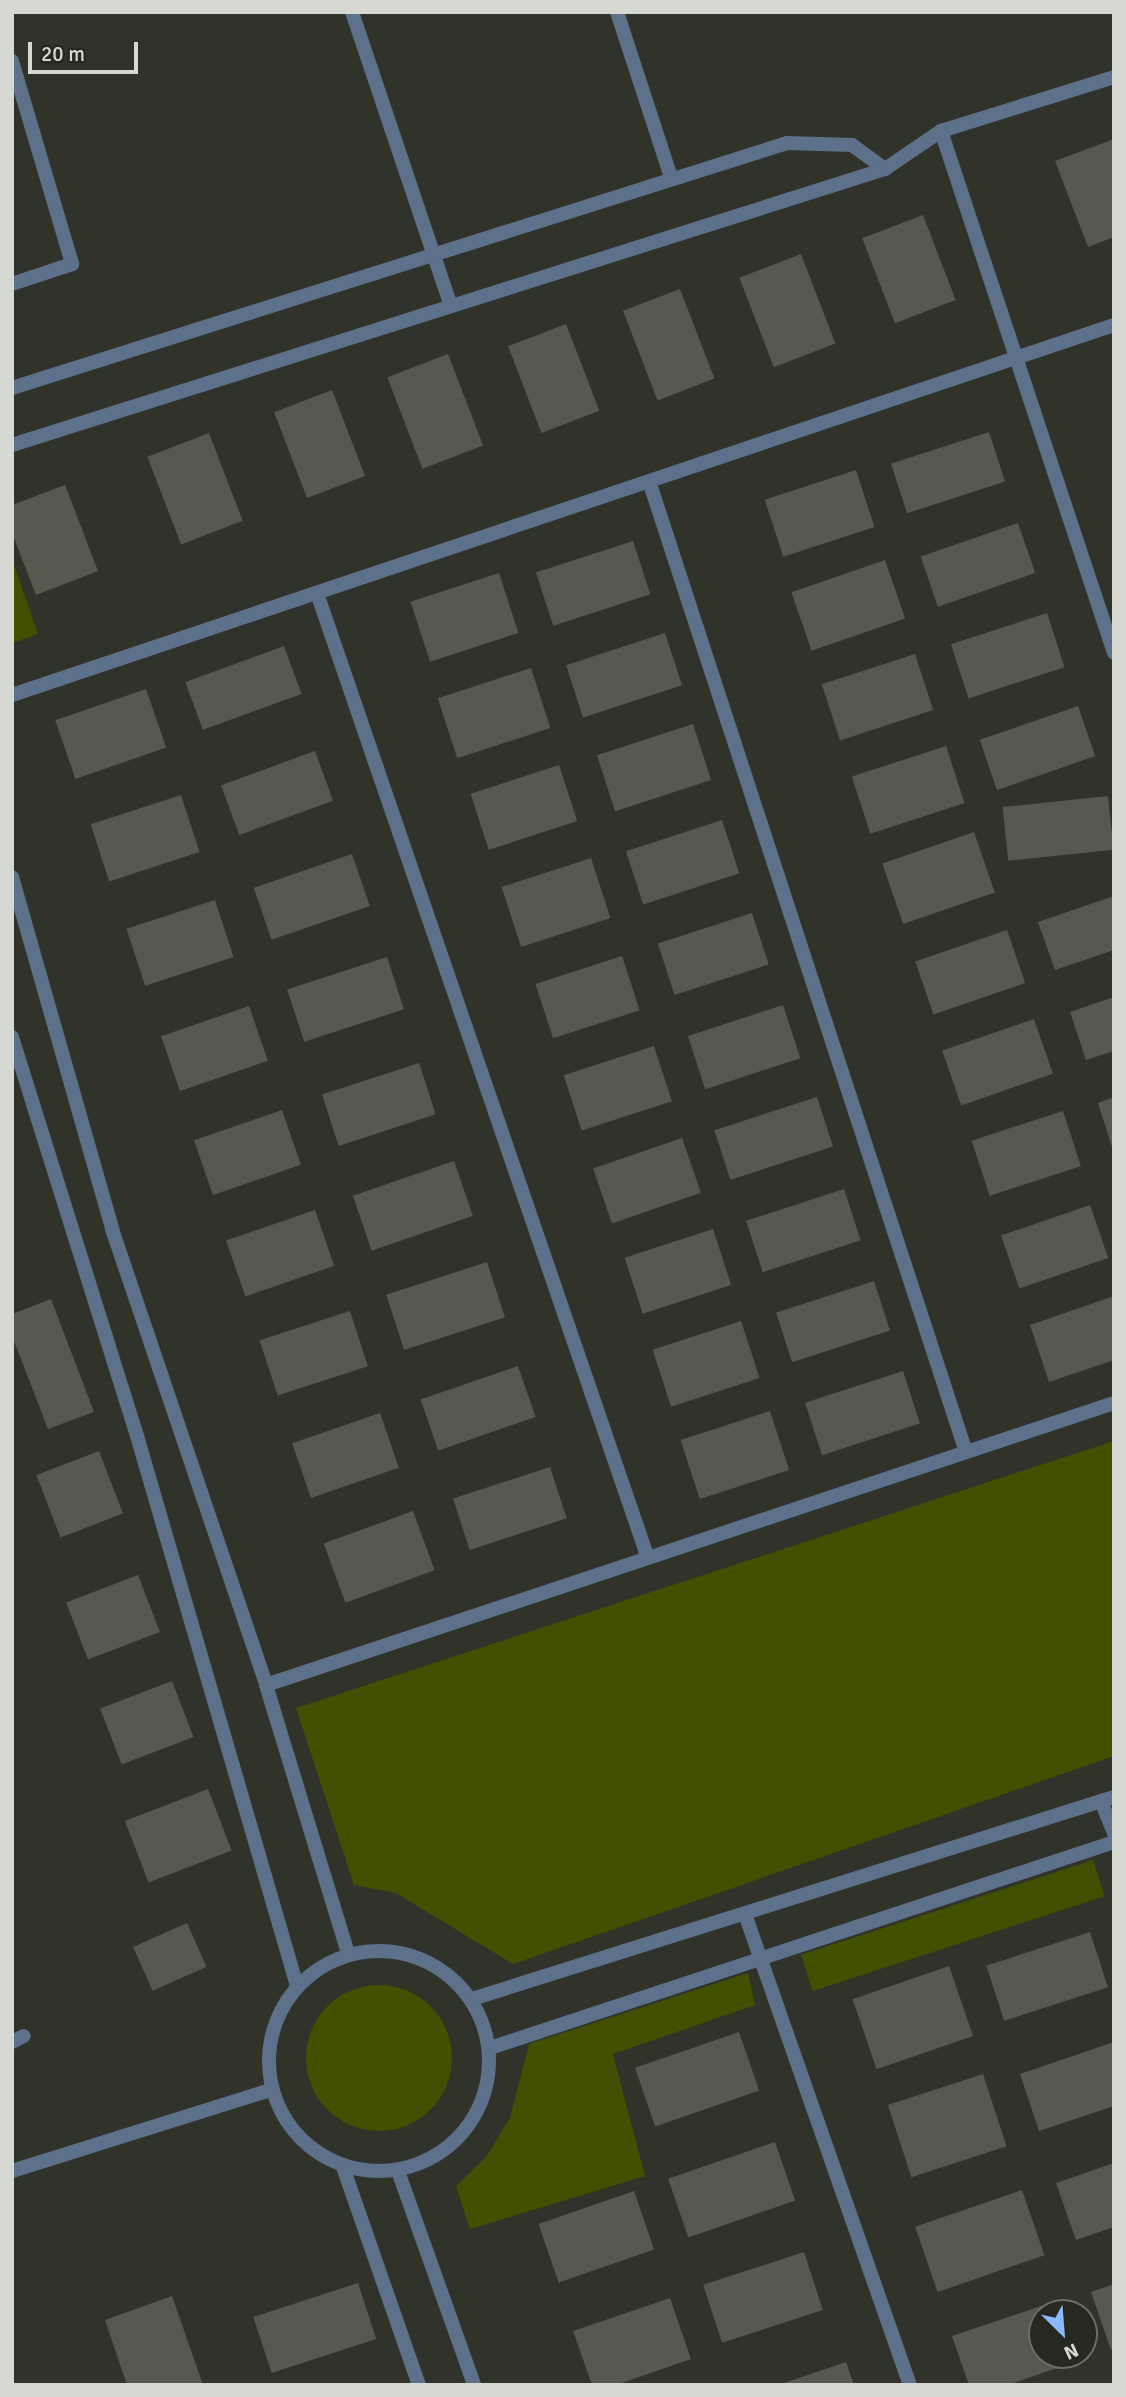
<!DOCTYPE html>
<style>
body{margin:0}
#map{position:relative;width:1126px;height:2397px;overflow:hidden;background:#303329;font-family:Signika,sans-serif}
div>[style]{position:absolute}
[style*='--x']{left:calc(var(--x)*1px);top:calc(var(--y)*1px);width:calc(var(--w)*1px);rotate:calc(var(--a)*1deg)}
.green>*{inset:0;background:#415100;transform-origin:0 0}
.round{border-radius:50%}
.building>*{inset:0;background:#55594e;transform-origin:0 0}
.lane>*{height:14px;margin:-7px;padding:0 7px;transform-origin:7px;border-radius:7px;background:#5e718b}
.street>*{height:14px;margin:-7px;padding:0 7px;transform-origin:7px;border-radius:7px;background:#5e718b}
.street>.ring{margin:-7px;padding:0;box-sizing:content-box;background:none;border:14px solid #5e718b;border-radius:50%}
span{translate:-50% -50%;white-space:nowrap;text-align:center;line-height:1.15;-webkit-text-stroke:7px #26291f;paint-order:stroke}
.frame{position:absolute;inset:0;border:14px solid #d6d8d2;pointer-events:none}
.north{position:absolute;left:1028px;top:2299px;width:70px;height:70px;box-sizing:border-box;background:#26291f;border:2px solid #6c6f67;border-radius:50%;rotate:155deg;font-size:19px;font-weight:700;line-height:28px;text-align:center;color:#d6d8d2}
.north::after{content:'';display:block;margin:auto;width:24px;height:32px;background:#8bbafc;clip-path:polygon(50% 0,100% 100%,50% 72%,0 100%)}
.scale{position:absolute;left:28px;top:42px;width:110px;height:32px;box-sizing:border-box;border:4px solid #d6d8d2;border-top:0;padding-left:9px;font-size:21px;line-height:24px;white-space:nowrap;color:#d6d8d2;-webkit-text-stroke:5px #26291f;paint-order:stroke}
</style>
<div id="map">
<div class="green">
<i style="clip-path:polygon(12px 559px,38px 634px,12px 643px)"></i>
<i style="clip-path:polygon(1114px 1441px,1114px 1756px,513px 1964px,396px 1893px,354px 1885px,296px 1708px)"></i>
<i style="left:1093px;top:1860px;width:38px;height:307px;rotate:72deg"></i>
<i style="clip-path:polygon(748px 1973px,755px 2005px,613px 2054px,645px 2176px,470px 2229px,456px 2186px,486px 2157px,510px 2118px,529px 2044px)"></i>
<i class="round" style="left:306px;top:1985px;width:146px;height:146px"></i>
</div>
<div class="building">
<i style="clip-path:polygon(1114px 139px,1114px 237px,1088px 247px,1055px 161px)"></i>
<i style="left:923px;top:215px;width:91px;height:65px;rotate:69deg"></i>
<i style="left:801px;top:254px;width:96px;height:66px;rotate:69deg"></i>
<i style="left:680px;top:289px;width:96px;height:61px;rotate:69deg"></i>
<i style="left:566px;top:324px;width:93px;height:62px;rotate:69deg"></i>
<i style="left:448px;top:354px;width:98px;height:65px;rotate:69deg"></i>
<i style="left:332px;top:390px;width:92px;height:62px;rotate:69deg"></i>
<i style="left:989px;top:432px;width:52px;height:103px;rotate:72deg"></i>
<i style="left:209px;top:433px;width:94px;height:66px;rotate:69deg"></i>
<i style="left:856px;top:470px;width:60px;height:96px;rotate:72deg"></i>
<i style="clip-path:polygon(65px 485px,98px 571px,36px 595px,12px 533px,12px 505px)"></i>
<i style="left:1018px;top:523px;width:53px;height:103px;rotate:71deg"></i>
<i style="left:633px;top:541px;width:56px;height:102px;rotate:72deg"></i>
<i style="left:885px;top:560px;width:62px;height:99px;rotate:71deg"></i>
<i style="left:499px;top:573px;width:63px;height:93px;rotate:72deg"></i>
<i style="left:1047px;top:613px;width:57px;height:101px;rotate:72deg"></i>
<i style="left:665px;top:633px;width:55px;height:104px;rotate:72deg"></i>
<i style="left:284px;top:646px;width:51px;height:105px;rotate:70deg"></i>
<i style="left:915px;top:654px;width:59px;height:98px;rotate:72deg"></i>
<i style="left:531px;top:668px;width:63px;height:98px;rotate:72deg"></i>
<i style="left:146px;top:689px;width:62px;height:96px;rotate:71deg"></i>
<i style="left:1078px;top:706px;width:53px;height:104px;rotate:71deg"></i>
<i style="left:693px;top:724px;width:59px;height:101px;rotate:72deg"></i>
<i style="left:946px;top:746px;width:60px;height:99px;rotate:72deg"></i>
<i style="left:315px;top:751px;width:53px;height:100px;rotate:70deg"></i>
<i style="left:559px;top:765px;width:59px;height:93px;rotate:72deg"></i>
<i style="left:181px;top:795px;width:60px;height:95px;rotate:72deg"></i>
<i style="left:1108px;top:796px;width:54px;height:106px;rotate:84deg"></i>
<i style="left:722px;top:820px;width:56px;height:101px;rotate:72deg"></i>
<i style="left:974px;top:832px;width:64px;height:97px;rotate:71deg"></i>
<i style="left:352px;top:854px;width:55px;height:104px;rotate:71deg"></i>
<i style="left:591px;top:858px;width:63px;height:94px;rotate:72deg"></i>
<i style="clip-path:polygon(1114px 896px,1114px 950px,1055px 970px,1038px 922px)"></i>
<i style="left:215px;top:900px;width:60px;height:93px;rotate:72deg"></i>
<i style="left:752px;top:913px;width:54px;height:99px;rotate:72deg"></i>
<i style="left:1007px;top:930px;width:56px;height:97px;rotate:71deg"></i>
<i style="left:622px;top:956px;width:57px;height:91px;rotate:72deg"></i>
<i style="left:387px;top:957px;width:55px;height:105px;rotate:72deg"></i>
<i style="clip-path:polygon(1114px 997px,1114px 1051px,1086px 1060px,1070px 1012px)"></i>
<i style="left:783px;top:1005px;width:56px;height:100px;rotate:72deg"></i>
<i style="left:249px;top:1006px;width:58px;height:93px;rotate:71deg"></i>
<i style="left:1034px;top:1019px;width:58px;height:97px;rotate:71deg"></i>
<i style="left:654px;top:1046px;width:58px;height:95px;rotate:72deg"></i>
<i style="left:419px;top:1063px;width:54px;height:102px;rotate:72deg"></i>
<i style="left:817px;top:1097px;width:52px;height:108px;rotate:72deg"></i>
<i style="clip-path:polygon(1114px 1097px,1114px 1150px,1113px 1150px,1098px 1103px)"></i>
<i style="left:282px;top:1110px;width:58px;height:93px;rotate:71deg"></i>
<i style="left:1063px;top:1111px;width:58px;height:96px;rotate:72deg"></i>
<i style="left:682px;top:1138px;width:58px;height:94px;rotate:71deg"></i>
<i style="left:454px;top:1161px;width:58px;height:107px;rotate:71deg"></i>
<i style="left:844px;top:1189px;width:54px;height:103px;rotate:72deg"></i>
<i style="left:1090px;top:1205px;width:56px;height:94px;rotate:71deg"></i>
<i style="left:315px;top:1210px;width:59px;height:94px;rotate:71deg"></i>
<i style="left:713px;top:1229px;width:59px;height:93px;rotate:72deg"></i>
<i style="left:487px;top:1262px;width:58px;height:106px;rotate:72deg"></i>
<i style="left:874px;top:1281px;width:52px;height:103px;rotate:72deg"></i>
<i style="clip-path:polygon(1114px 1296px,1114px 1360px,1049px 1382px,1030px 1325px)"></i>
<i style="clip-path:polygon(51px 1299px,94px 1412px,48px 1429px,12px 1336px,12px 1314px)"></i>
<i style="left:350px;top:1311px;width:58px;height:95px;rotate:72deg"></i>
<i style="left:741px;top:1321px;width:60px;height:93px;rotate:72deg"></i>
<i style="left:518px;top:1366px;width:54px;height:103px;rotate:71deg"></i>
<i style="left:903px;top:1371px;width:55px;height:103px;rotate:72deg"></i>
<i style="left:770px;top:1411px;width:62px;height:94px;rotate:72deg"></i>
<i style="left:380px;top:1413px;width:58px;height:93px;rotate:71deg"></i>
<i style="left:99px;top:1451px;width:67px;height:67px;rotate:69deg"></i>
<i style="left:550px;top:1467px;width:54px;height:102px;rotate:72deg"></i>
<i style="left:413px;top:1511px;width:63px;height:95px;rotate:70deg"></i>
<i style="left:138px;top:1575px;width:61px;height:77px;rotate:69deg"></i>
<i style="left:172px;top:1681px;width:60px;height:77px;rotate:69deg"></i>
<i style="left:208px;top:1789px;width:66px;height:89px;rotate:69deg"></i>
<i style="left:187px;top:1923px;width:48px;height:59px;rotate:66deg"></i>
<i style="left:1090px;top:1932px;width:58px;height:109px;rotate:72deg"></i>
<i style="left:949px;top:1966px;width:74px;height:102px;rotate:71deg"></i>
<i style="left:739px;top:2032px;width:62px;height:110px;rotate:71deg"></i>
<i style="clip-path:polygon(1114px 2042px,1114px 2106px,1039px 2131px,1020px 2074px)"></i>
<i style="left:983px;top:2074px;width:76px;height:100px;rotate:72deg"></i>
<i style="left:775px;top:2142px;width:62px;height:113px;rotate:71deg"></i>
<i style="clip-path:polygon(1114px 2163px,1114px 2227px,1076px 2240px,1056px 2183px)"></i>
<i style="left:1022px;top:2190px;width:69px;height:113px;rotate:71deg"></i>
<i style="left:634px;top:2191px;width:62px;height:101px;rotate:71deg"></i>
<i style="left:804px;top:2252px;width:61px;height:106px;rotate:72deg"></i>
<i style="left:358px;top:2283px;width:59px;height:110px;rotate:72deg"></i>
<i style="clip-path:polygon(1114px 2284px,1114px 2349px,1111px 2350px,1091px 2292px)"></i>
<i style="clip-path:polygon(172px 2296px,203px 2385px,127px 2385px,105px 2320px)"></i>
<i style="clip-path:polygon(670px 2298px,691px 2359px,616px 2385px,592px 2385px,573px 2331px)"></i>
<i style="clip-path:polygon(1056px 2301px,1060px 2313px,1042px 2313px,1042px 2355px,1075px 2355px,1077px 2361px,1008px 2385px,969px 2385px,952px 2336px)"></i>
<i style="clip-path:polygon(846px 2362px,854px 2385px,781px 2385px,781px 2384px)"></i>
</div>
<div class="lane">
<i style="--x:352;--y:12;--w:310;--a:71.4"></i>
<i style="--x:617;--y:12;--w:174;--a:71.9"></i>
</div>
<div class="street">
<i style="--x:12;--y:61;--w:212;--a:73.5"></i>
<i style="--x:72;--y:264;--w:63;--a:161.6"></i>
<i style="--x:941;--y:131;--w:550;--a:71.66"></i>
<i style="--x:12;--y:388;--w:813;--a:-17.54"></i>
<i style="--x:787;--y:143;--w:65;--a:1.8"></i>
<i style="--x:852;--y:145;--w:41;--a:36"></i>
<i style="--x:12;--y:445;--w:916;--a:-17.54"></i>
<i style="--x:885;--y:169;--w:68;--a:-34.2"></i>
<i style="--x:941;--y:131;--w:181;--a:-17.3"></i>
<i style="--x:650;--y:484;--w:1018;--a:71.92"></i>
<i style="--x:318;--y:596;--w:1017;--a:71.07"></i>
<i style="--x:12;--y:695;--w:1162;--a:-18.56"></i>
<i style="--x:12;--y:877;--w:366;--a:74.1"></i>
<i style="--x:112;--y:1229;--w:481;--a:71.3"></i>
<i style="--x:266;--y:1685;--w:281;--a:73"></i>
<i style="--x:12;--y:1037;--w:411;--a:72.6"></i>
<i style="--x:135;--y:1429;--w:580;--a:73.78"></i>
<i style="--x:266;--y:1685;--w:894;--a:-18.39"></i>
<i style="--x:1101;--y:1801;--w:35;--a:68"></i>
<i style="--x:746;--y:1917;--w:496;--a:70.7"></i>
<i class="ring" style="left:269px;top:1951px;width:206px;height:206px"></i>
<i style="--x:472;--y:1999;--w:673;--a:-17.47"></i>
<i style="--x:12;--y:2042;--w:13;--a:-27"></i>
<i style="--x:490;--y:2048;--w:657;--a:-18.27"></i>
<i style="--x:343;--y:2167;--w:231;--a:70.8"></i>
<i style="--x:12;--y:2171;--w:271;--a:-17.4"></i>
<i style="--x:398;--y:2171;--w:227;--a:70.4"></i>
</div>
<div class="frame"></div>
<div class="north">N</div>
<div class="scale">20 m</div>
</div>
